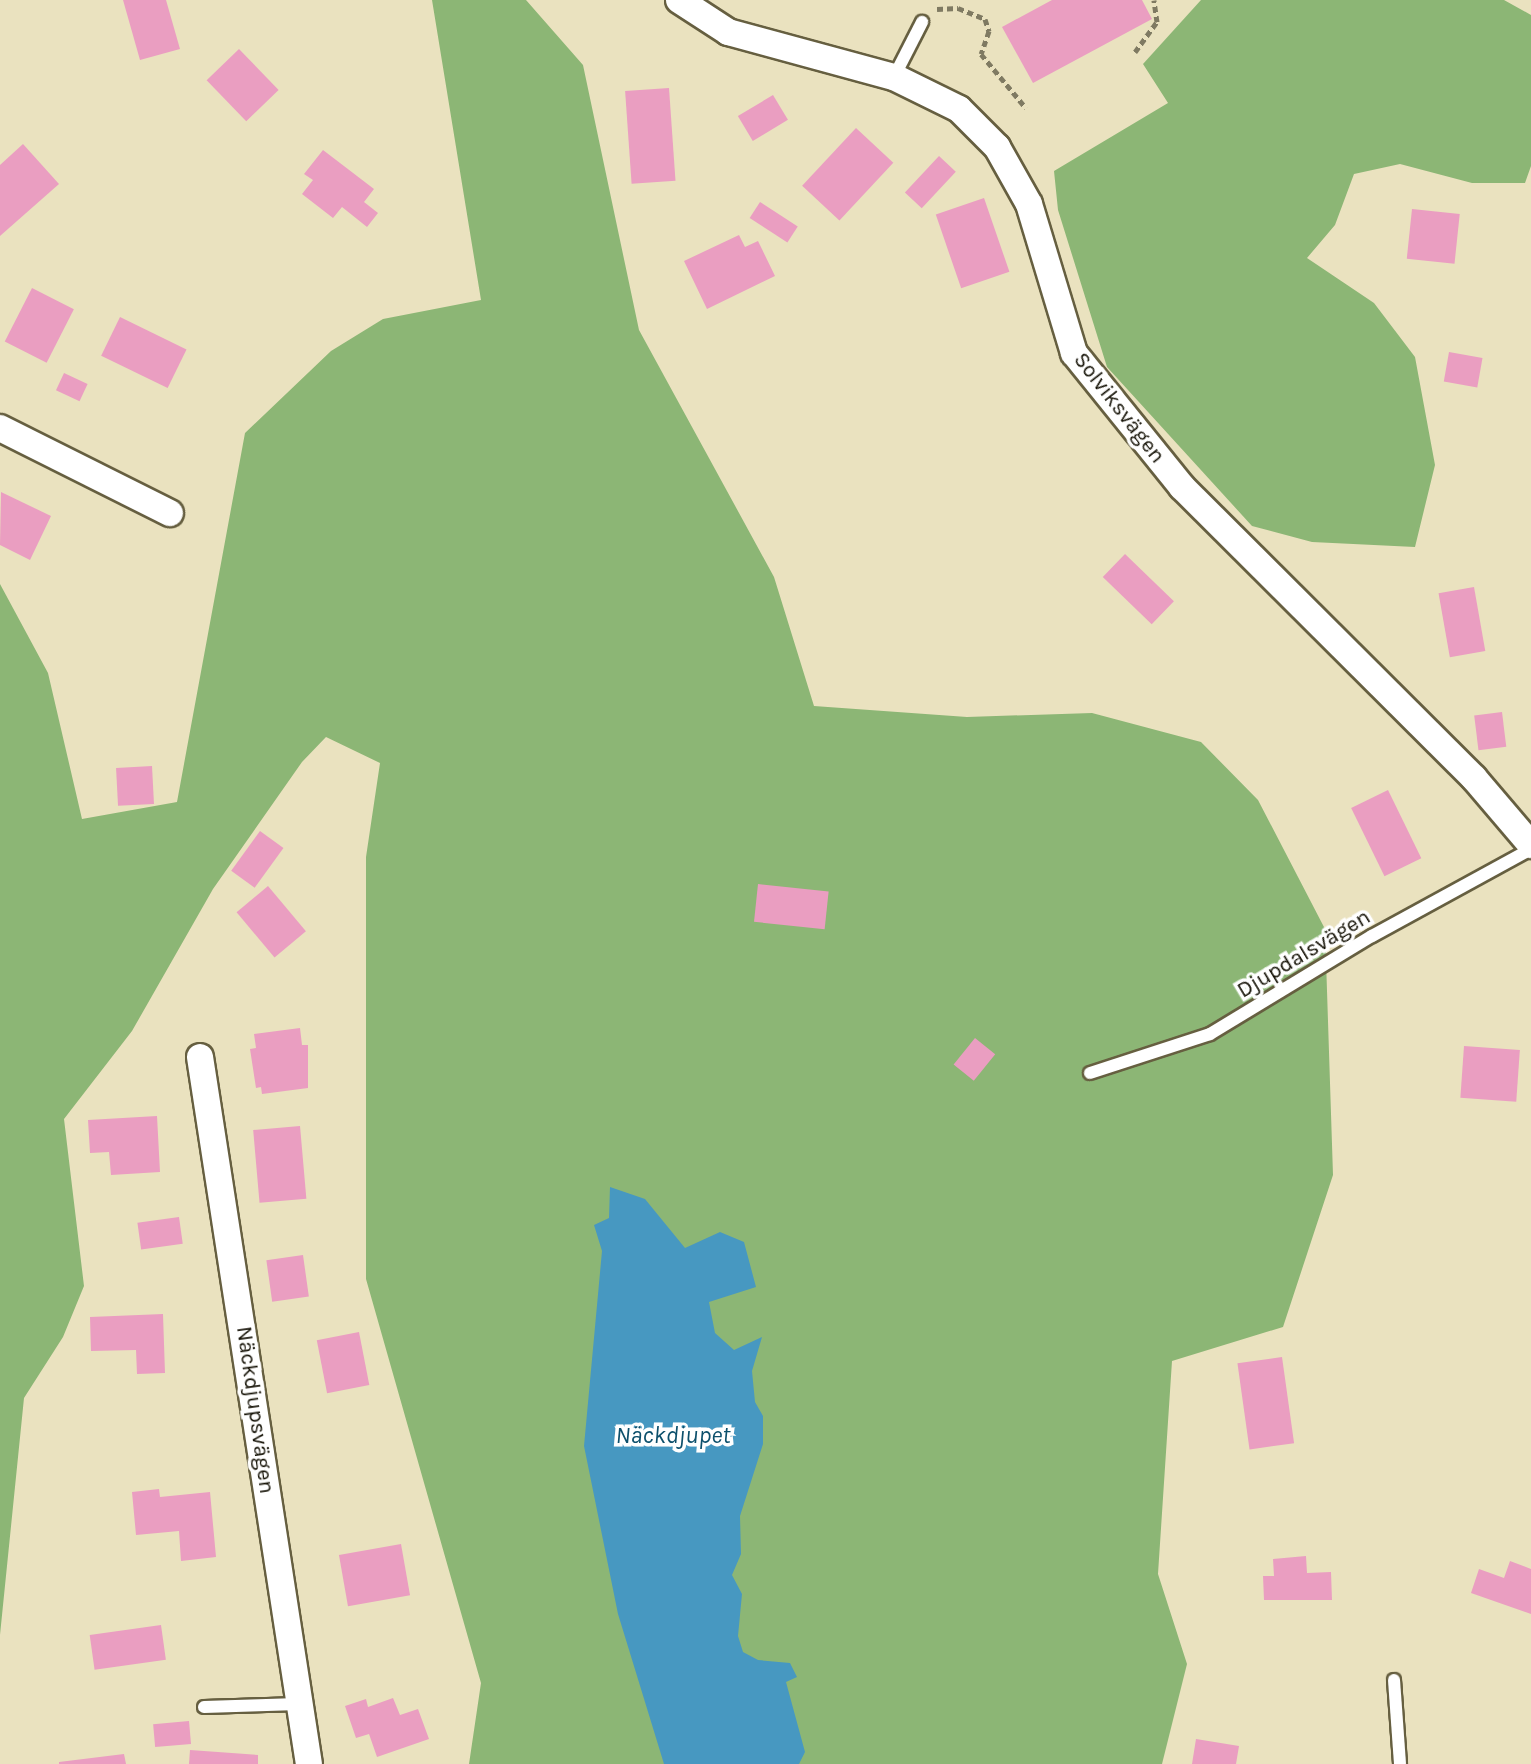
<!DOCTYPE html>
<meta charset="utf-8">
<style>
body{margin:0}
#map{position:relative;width:1531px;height:1764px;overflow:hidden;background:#eae2bf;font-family:Karla,sans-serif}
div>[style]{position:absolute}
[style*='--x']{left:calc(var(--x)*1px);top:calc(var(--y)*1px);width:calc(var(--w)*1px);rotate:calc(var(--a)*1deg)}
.forest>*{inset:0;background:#8cb675}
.water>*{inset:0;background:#4798c1}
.building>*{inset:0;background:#ea9ec1;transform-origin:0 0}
.path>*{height:5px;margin-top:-2.5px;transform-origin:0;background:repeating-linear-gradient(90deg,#7f7a62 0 6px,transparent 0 10px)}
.roads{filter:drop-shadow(2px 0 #665f40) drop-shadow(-2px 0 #665f40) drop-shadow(0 2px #665f40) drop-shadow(0 -2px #665f40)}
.service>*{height:12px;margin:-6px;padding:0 6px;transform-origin:6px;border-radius:6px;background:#fff}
.minor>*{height:26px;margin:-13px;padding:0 13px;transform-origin:13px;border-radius:13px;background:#fff}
span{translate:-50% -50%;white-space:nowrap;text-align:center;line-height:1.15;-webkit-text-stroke:7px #fff;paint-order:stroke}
.street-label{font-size:22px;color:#151206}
.water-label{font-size:24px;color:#0d506c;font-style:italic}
</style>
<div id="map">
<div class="forest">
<i style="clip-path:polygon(432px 0,526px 0,583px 65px,639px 330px,774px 577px,814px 706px,967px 717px,1092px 713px,1201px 742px,1258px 800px,1325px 929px,1333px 1175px,1283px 1327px,1172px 1361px,1158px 1574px,1187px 1664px,1162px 1764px,469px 1764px,481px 1683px,366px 1279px,366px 857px,380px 763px,326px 737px,302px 762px,213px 889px,132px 1031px,64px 1119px,84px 1286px,63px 1337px,24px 1398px,0 1635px,0 584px,48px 673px,82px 819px,177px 802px,245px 433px,331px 351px,383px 319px,481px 300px)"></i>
<i style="clip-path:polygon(1201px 0,1504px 0,1531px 15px,1531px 166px,1525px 183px,1472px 183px,1400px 164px,1354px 174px,1335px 225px,1307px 258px,1374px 303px,1415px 357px,1435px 465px,1415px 547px,1312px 542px,1252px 526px,1107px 367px,1058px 210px,1054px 171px,1168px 103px,1143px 64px)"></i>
</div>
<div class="water">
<i style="clip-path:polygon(610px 1187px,645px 1199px,685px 1248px,720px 1232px,744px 1242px,756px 1287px,709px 1302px,715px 1333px,734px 1350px,762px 1337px,752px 1371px,755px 1402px,763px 1416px,763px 1444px,740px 1516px,741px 1554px,732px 1575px,742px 1594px,738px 1636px,743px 1652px,758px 1660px,790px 1663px,797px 1677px,786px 1682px,805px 1752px,799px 1764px,664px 1764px,618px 1614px,584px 1446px,602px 1251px,594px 1225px,609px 1218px)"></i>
</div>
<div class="building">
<i style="clip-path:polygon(123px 0,166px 0,180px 49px,140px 60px)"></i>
<i style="clip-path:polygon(1052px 0,1142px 0,1152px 19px,1033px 83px,1002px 27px)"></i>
<i style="left:239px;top:49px;width:57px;height:45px;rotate:46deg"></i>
<i style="left:669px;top:88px;width:93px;height:44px;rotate:86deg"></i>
<i style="left:773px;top:95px;width:29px;height:41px;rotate:59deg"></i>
<i style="left:856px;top:128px;width:51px;height:79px;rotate:43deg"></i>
<i style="clip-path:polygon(23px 144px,59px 184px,0 236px,0 165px)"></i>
<i style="clip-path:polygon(323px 150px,374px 189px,364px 202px,378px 213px,367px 227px,342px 207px,333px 218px,302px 194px,313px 180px,304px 174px)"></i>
<i style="left:939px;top:156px;width:23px;height:50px;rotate:43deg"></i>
<i style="left:984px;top:198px;width:78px;height:51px;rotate:71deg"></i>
<i style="left:760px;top:202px;width:45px;height:19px;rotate:33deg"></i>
<i style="left:1412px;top:209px;width:48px;height:50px;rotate:6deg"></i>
<i style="clip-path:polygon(739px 235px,745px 247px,758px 241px,775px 276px,707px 309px,684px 261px)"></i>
<i style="left:32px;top:288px;width:47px;height:60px;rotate:27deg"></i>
<i style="left:120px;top:317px;width:74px;height:43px;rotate:26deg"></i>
<i style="left:1449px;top:352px;width:34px;height:30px;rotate:10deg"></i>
<i style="left:64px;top:373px;width:26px;height:19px;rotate:25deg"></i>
<i style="clip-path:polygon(1px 492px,51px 516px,30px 560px,0 545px)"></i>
<i style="left:1125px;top:554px;width:68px;height:32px;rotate:44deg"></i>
<i style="left:1474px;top:587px;width:65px;height:36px;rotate:80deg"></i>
<i style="left:1502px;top:712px;width:35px;height:28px;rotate:83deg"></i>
<i style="left:152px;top:766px;width:38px;height:36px;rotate:87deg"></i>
<i style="left:1388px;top:790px;width:76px;height:41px;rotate:64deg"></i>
<i style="left:260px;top:831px;width:29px;height:49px;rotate:36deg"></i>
<i style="left:758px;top:884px;width:71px;height:38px;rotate:6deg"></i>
<i style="left:268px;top:886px;width:59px;height:41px;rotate:50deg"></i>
<i style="clip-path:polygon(300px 1028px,302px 1045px,308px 1045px,308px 1088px,262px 1094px,261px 1087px,256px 1088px,250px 1049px,256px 1048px,254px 1034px)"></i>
<i style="left:975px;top:1038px;width:26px;height:34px;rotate:39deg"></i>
<i style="left:1464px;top:1046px;width:56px;height:52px;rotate:4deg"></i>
<i style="clip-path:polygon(157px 1116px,160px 1172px,111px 1175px,109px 1152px,90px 1153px,88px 1120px)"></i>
<i style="left:300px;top:1126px;width:73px;height:47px;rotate:85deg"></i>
<i style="left:179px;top:1217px;width:27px;height:42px;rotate:82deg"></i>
<i style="left:303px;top:1255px;width:42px;height:37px;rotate:82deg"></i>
<i style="clip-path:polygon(163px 1314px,165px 1373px,137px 1374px,136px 1350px,91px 1351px,90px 1317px)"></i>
<i style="left:359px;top:1332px;width:54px;height:43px;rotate:79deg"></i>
<i style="left:1282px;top:1357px;width:87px;height:45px;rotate:82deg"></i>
<i style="clip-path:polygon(159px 1489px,160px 1497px,210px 1492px,216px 1557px,181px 1561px,179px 1531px,136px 1535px,132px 1492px)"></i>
<i style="left:401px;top:1544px;width:52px;height:63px;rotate:80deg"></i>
<i style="clip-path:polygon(1306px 1556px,1307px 1573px,1331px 1572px,1332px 1600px,1264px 1600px,1263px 1576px,1274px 1576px,1273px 1559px)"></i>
<i style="clip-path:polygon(1510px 1561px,1531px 1569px,1531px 1614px,1471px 1593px,1479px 1569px,1504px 1578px)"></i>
<i style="left:161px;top:1625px;width:35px;height:72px;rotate:82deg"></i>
<i style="clip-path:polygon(393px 1698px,400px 1715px,418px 1709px,429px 1739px,377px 1757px,369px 1734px,356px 1738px,345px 1706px,366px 1699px,368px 1707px)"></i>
<i style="left:189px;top:1721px;width:23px;height:36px;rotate:85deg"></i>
<i style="clip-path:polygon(1196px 1739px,1239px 1746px,1236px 1764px,1192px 1764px)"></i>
<i style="clip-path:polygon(190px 1750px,258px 1755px,258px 1764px,189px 1764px)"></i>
<i style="clip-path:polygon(124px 1754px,126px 1764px,59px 1764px,59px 1762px)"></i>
</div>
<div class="path">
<i style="--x:937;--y:9;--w:21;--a:-3"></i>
<i style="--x:958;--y:8;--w:29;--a:22"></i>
<i style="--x:985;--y:19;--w:13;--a:72"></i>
<i style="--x:989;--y:31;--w:24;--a:109"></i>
<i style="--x:981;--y:54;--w:70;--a:50.2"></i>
<i style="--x:1135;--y:52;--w:37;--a:-54"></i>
<i style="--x:1157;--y:22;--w:22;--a:-98"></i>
</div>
<div class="roads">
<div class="service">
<i style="--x:894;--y:77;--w:62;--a:-63"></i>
<i style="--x:1090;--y:1073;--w:126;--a:-18"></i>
<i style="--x:1210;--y:1034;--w:189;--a:-31.2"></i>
<i style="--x:1372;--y:936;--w:181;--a:-28.7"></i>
<i style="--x:1394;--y:1680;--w:84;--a:85.9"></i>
<i style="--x:204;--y:1707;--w:94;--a:-1.8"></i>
</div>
<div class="minor">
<i style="--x:679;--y:0;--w:59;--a:33.1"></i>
<i style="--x:728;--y:32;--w:172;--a:15.2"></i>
<i style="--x:894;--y:77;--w:72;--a:26.2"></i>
<i style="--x:959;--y:109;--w:54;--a:45"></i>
<i style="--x:997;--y:147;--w:65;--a:60.7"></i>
<i style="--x:1029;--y:204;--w:156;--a:73.2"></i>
<i style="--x:1074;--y:353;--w:172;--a:51.1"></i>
<i style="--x:1182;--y:487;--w:412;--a:44.9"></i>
<i style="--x:1474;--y:778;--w:88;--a:49.6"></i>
<i style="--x:0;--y:428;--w:190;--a:26.6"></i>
<i style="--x:200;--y:1057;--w:715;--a:81.24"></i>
</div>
</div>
<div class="street-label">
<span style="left:1119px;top:408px;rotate:52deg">Solviksvägen</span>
<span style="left:1304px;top:954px;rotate:-31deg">Djupdalsvägen</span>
<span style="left:255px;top:1410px;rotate:82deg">Näckdjupsvägen</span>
</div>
<div class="water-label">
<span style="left:673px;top:1436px">Näckdjupet</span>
</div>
</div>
